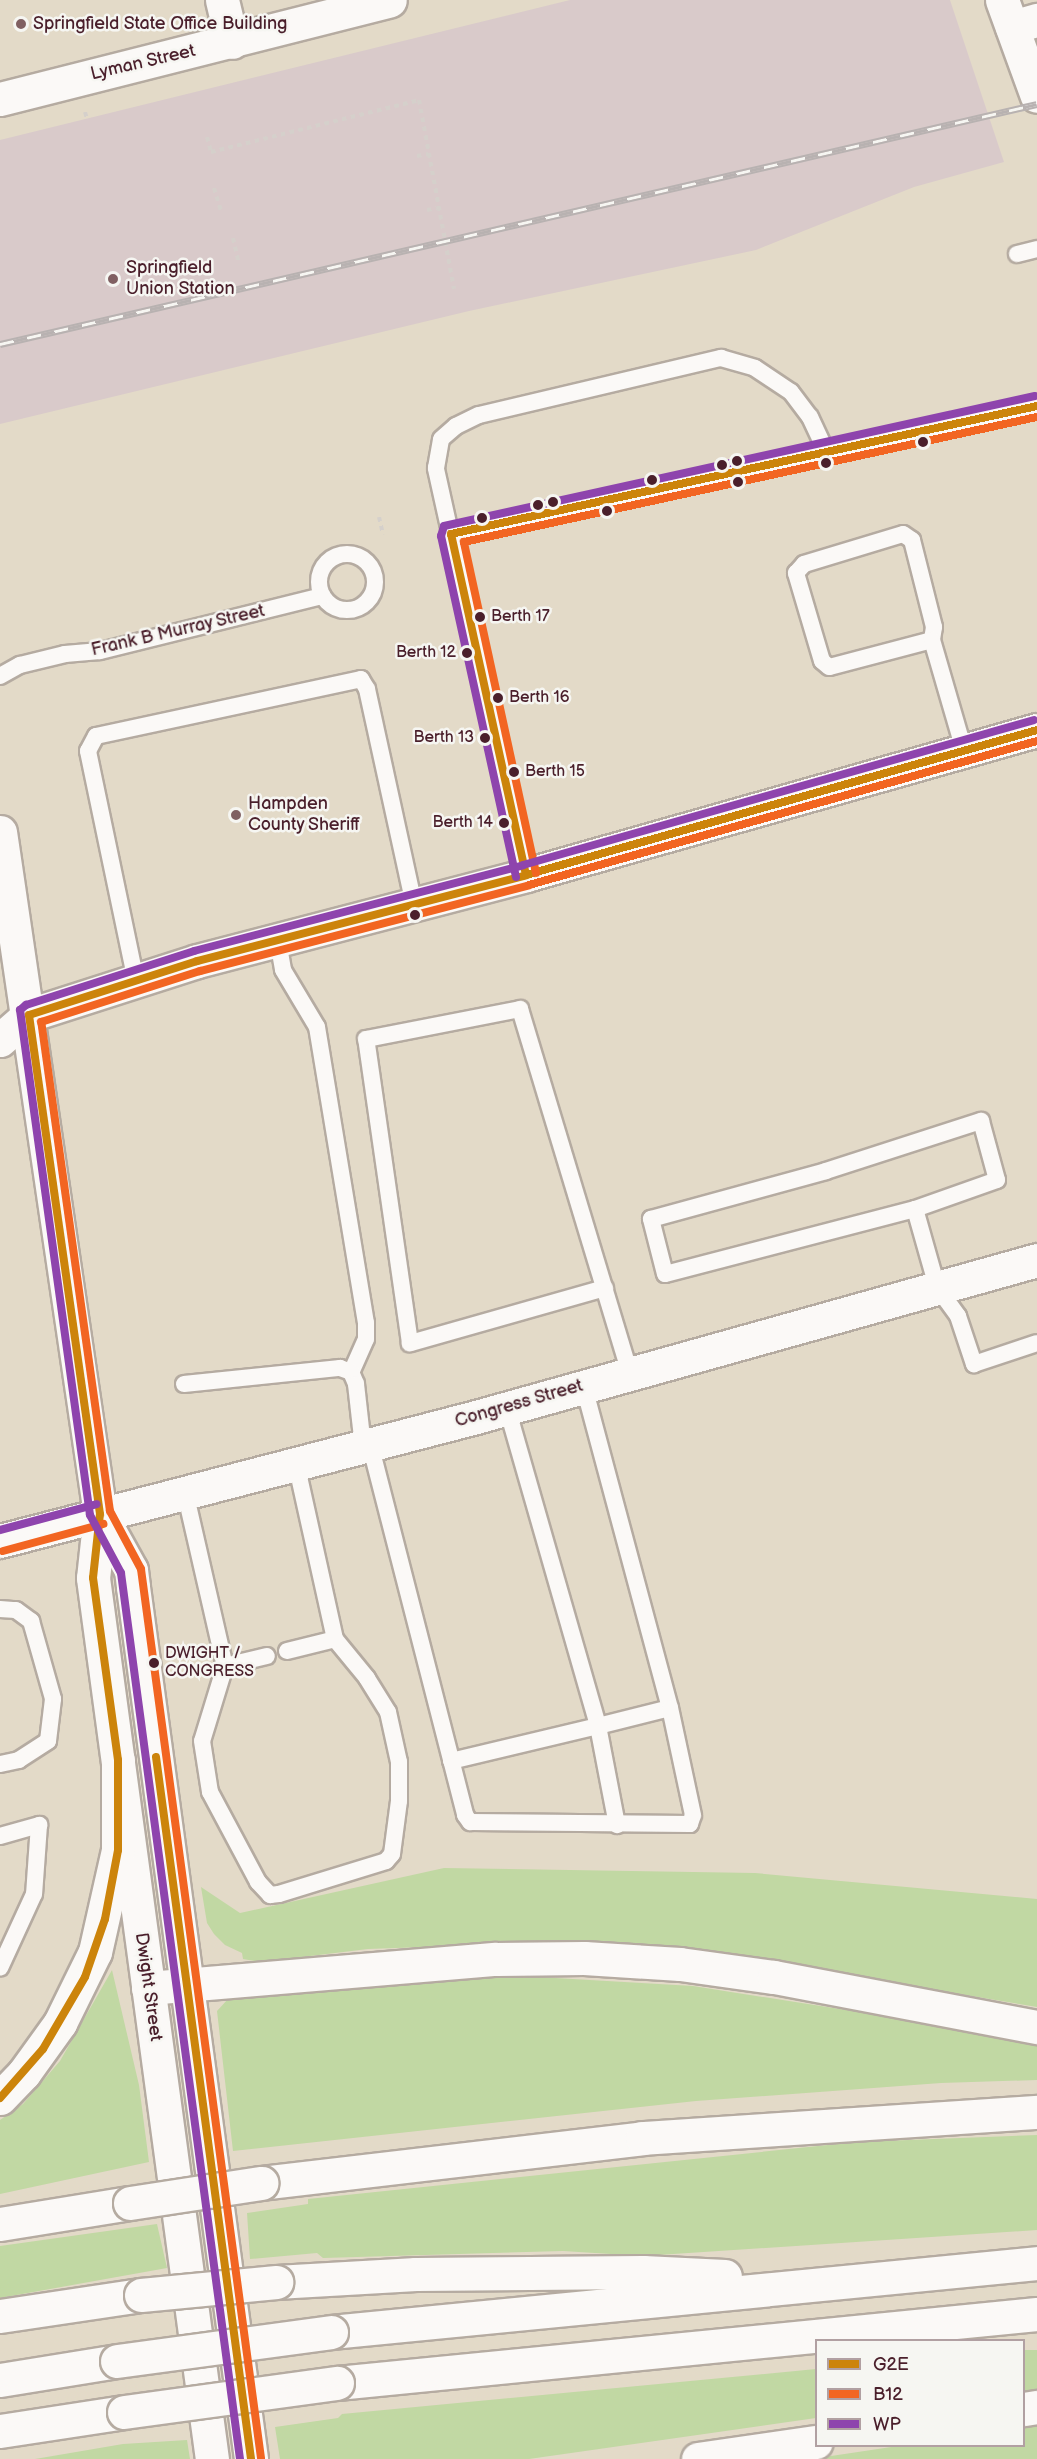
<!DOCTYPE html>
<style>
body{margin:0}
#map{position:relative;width:1037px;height:2459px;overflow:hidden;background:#e3dac8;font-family:"Balsamiq Sans",sans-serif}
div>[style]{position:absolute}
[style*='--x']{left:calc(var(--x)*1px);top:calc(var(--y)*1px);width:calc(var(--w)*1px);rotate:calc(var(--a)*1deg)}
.industrial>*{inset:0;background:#d9caca}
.green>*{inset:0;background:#c1d8a3;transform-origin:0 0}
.path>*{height:4px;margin-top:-2px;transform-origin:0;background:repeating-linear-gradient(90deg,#d5d0cb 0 4.5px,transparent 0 9px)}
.roads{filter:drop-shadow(2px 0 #b5aba1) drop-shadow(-2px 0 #b5aba1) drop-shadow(0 2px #b5aba1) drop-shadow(0 -2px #b5aba1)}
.lane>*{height:16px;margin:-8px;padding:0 8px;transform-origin:8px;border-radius:8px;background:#fbf9f7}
.lane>.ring{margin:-8px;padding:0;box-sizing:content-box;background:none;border:16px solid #fbf9f7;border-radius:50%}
.street>*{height:33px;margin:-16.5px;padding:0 16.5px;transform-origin:16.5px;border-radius:16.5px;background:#fbf9f7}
.secondary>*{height:33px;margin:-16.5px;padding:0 16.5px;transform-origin:16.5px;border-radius:16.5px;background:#fbf9f7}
.primary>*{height:33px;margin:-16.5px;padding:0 16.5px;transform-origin:16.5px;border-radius:16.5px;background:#fbf9f7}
.highway>*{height:33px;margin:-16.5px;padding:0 16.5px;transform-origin:16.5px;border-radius:16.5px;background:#fbf9f7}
.rail>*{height:7px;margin-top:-3.5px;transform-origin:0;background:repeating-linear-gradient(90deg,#f6f6f2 0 14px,#b8b2b1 0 28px);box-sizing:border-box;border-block:2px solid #b8b2b1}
.bridges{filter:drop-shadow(2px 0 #b5aba1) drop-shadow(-2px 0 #b5aba1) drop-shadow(0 2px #b5aba1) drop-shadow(0 -2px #b5aba1)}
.highway-bridge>*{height:33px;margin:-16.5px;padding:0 16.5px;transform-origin:16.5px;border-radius:16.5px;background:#fbf9f7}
.bus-1>*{height:8px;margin:-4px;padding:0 4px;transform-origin:4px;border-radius:4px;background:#cc840b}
.bus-2>*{height:8px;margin:-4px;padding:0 4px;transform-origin:4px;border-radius:4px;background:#f26522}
.bus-3>*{height:8px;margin:-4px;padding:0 4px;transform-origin:4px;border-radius:4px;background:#8e44ad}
.dots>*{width:16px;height:16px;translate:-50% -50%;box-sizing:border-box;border:3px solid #f6f6f2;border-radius:50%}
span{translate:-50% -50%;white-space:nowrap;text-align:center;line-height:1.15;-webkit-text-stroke:5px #f6f6f2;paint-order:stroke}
.bus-label{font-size:16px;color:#4a1f2b}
.left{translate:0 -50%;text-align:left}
.right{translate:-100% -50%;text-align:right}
.poi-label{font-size:18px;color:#4a1f2b}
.street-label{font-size:18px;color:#4a1f2b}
.legend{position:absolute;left:815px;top:2339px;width:210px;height:108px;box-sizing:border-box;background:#f6f6f2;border:2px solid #b1a0a2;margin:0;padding:8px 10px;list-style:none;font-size:18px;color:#4a1f2b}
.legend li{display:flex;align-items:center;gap:12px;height:30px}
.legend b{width:30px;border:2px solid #b1a0a2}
</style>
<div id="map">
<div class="industrial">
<i style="clip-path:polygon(570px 0,950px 0,1004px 162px,914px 187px,756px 250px,469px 311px,0 424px,0 140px)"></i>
</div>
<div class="green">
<i style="clip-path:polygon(444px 1868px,755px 1873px,1037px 1899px,1037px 2007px,810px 1969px,453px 1946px,368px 1949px,261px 1962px,243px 1959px,242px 1953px,225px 1945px,214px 1934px,207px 1923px,201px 1887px,240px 1913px)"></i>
<i style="clip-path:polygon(112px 1970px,139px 2085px,149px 2162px,0 2194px,0 2120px,23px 2104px,60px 2061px)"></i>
<i style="clip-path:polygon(521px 1976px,693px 1986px,1037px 2040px,1037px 2080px,941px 2083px,696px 2101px,233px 2151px,217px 2011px,228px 1999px,451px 1977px)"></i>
<i style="clip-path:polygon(1037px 2135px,1037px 2230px,643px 2256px,563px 2251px,323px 2258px,317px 2253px,250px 2259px,247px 2213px,308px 2204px,308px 2199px,857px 2142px)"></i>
<i style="clip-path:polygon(157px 2224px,167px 2268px,0 2298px,0 2246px)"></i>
<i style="left:1037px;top:2350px;width:41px;height:13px;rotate:90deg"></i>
<i style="clip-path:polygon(816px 2369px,816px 2418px,529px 2459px,280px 2459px,275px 2427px,338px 2418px,342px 2414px)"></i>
<i style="clip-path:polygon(1037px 2424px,1037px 2459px,811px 2459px,898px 2446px,1024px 2446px,1024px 2426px)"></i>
<i style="clip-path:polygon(187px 2440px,190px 2459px,35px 2459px,123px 2444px)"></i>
</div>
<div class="path">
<i style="--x:85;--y:112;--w:7;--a:74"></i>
<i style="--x:207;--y:137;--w:16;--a:75"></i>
<i style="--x:211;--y:152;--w:214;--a:-14"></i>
<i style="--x:419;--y:100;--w:192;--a:79.5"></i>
<i style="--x:417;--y:156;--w:11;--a:-10"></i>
<i style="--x:214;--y:188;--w:24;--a:73"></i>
<i style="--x:427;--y:210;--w:10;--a:-11"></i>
<i style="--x:233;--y:238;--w:27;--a:77"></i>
<i style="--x:379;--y:517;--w:18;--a:77"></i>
</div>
<div class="roads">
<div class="lane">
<i style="--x:1017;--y:254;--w:21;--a:-14"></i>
<i style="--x:451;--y:534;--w:600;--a:-12.32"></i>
<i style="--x:903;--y:534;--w:11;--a:34"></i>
<i style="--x:912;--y:540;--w:90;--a:75.8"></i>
<i style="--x:934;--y:627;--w:13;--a:99"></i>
<i style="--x:932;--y:640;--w:106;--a:165.3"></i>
<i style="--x:829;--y:667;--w:9;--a:-139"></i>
<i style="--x:822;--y:661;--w:92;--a:-106.5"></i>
<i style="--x:796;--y:573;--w:12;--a:-48"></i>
<i style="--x:804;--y:564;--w:103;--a:-16.9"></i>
<i class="ring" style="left:319px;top:554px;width:40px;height:40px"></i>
<i style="--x:932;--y:640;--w:115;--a:73.8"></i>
<i style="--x:0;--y:676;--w:23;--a:-29"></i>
<i style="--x:20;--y:665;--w:46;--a:-13.7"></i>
<i style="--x:65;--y:654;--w:35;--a:-5"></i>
<i style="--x:100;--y:651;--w:229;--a:-13.9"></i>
<i style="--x:526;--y:875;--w:417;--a:-102.5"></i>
<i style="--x:436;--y:468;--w:29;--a:-80"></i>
<i style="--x:441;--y:439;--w:20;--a:-41"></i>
<i style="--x:456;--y:426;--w:25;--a:-26"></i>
<i style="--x:479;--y:415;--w:249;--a:-13.3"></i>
<i style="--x:721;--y:358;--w:35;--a:16"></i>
<i style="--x:755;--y:368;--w:43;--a:33.7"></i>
<i style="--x:791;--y:392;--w:31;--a:53"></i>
<i style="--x:810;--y:417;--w:38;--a:65"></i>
<i style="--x:278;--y:941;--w:29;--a:80"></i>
<i style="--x:283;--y:970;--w:66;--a:59.2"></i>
<i style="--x:317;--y:1027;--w:300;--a:80.6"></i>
<i style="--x:366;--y:1323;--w:16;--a:90"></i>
<i style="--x:366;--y:1339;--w:36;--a:114"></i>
<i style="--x:136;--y:981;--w:235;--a:-101.8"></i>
<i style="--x:88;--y:751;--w:17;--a:-62"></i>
<i style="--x:96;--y:736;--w:271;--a:-12.1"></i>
<i style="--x:361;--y:679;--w:12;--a:59"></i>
<i style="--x:367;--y:689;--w:220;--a:77.7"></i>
<i style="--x:981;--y:1121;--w:61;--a:74.8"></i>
<i style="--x:997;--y:1180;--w:87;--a:160.5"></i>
<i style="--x:915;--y:1209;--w:258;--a:165.4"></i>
<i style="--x:665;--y:1274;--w:57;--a:-104.3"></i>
<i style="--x:651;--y:1219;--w:181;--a:-15.3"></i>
<i style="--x:826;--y:1171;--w:163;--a:-17.9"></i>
<i style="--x:915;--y:1209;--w:81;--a:74.2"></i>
<i style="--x:937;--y:1287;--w:36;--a:54"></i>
<i style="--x:958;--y:1316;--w:51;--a:71.6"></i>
<i style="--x:974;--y:1364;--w:66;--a:-18.4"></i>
<i style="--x:605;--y:1288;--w:203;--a:164.2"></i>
<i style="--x:410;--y:1343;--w:307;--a:-98.2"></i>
<i style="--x:366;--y:1039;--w:157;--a:-11"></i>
<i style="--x:520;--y:1009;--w:380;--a:73.2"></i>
<i style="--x:184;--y:1384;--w:157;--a:-5.9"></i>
<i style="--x:340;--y:1368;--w:12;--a:20"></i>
<i style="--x:351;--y:1372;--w:13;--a:67"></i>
<i style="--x:356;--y:1384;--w:62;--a:83.6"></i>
<i style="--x:507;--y:1408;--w:331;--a:74"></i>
<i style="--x:598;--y:1726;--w:74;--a:-14"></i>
<i style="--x:670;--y:1708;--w:333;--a:-105"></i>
<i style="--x:370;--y:1444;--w:383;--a:75.6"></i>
<i style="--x:465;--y:1815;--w:9;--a:54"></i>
<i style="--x:470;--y:1822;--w:220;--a:0.5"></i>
<i style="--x:690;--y:1824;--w:9;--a:-72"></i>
<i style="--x:693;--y:1815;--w:109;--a:-102.1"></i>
<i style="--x:185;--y:1492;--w:179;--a:77.1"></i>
<i style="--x:225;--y:1666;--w:78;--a:107"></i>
<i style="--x:202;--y:1741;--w:52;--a:81.1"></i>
<i style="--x:210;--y:1792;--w:102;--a:61.9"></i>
<i style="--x:258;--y:1882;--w:18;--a:47"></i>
<i style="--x:270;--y:1895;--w:9;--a:-6"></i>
<i style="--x:279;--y:1894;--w:112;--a:-17.1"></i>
<i style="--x:386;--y:1861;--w:9;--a:-49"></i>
<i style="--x:392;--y:1854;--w:53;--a:-82.5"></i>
<i style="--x:399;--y:1801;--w:39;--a:-90"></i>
<i style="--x:399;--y:1762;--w:51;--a:-102.4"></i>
<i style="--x:388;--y:1712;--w:40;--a:-122"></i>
<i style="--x:367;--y:1678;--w:50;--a:-129.4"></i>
<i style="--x:335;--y:1639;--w:180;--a:-102.5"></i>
<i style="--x:0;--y:1609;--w:16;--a:4"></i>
<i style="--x:16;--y:1610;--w:19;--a:36"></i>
<i style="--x:31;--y:1621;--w:81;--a:74.2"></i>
<i style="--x:53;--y:1699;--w:42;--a:96.8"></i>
<i style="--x:48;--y:1741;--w:35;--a:147"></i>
<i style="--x:19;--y:1760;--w:19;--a:168"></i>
<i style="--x:287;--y:1651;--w:49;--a:-14"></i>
<i style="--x:225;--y:1666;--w:43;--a:-13.4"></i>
<i style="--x:451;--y:1761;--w:151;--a:-13.4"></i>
<i style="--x:598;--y:1726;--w:101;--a:79.1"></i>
<i style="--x:0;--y:1836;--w:41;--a:-15.8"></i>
<i style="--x:39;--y:1825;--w:69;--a:94.1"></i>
<i style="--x:34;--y:1894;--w:81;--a:114.7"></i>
</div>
<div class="street">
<i style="--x:222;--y:0;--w:43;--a:76.6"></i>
</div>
<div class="secondary">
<i style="--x:1012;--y:27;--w:26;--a:-16"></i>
<i style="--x:0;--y:99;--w:402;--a:-14.2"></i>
<i style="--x:0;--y:1040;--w:38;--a:-41"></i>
<i style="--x:29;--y:1015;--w:176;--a:-17.8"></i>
<i style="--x:197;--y:961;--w:340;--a:-14.6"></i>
<i style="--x:526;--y:875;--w:531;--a:-15.84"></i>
<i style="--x:0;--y:1541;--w:492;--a:-14.6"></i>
<i style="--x:476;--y:1417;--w:583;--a:-15.63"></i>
</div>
<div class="primary">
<i style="--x:1002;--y:0;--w:102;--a:70"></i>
<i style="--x:0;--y:832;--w:689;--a:81.66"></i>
<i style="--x:100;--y:1514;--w:64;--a:96.2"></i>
<i style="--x:93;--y:1578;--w:889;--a:82.31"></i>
<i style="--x:100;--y:1514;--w:64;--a:61"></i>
<i style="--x:131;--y:1570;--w:17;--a:83"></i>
<i style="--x:133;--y:1587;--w:880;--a:82.29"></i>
</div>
<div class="highway">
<i style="--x:148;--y:1988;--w:349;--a:-4.8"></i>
<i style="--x:496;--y:1959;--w:88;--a:-0.7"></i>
<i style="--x:584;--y:1958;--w:96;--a:3.6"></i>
<i style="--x:680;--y:1964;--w:95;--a:7.9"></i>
<i style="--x:774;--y:1977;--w:268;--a:10.8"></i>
<i style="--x:0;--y:2098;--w:35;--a:-46"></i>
<i style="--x:24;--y:2073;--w:62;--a:-54.2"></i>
<i style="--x:60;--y:2023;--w:79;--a:-63.8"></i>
<i style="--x:95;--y:1952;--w:105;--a:-77.3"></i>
<i style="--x:118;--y:1850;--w:90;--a:-90"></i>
<i style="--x:261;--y:2183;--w:384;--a:-6.7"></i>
<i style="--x:642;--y:2138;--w:396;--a:-3.8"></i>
<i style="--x:0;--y:2224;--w:132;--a:-9.2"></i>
<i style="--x:276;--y:2282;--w:140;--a:-3.3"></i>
<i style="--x:416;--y:2274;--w:227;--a:-0.5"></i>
<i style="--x:643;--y:2272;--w:82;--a:2.8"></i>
<i style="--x:0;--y:2316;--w:143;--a:-8.5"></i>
<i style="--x:331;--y:2332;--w:709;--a:-5.58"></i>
<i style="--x:0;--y:2380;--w:119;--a:-9.2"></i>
<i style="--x:337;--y:2383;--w:703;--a:-5.63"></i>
<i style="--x:1024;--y:2409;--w:13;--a:-9"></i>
<i style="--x:0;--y:2431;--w:125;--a:-8.7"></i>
<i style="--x:698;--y:2459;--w:119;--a:-8.2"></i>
</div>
</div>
<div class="rail">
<i style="--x:0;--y:344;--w:1064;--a:-13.03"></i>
</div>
<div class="bridges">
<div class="highway-bridge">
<i style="--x:130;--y:2203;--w:133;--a:-8.7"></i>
<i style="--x:141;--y:2295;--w:136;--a:-5.5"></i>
<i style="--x:117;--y:2361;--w:216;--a:-7.7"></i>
<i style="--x:124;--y:2412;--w:215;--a:-7.8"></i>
</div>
</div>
<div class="bus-1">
<i style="--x:526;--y:875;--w:349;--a:-102.4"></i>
<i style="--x:451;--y:534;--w:600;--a:-12.32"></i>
<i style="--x:156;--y:1757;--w:708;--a:82.29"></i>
<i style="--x:0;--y:2098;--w:65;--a:-48.7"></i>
<i style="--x:43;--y:2049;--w:83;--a:-59.7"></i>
<i style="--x:85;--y:1977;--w:61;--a:-71"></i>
<i style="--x:105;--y:1919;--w:70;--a:-79.3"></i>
<i style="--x:118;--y:1850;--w:90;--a:-90"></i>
<i style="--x:118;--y:1760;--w:184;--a:-97.8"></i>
<i style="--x:93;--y:1578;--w:64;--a:-83.8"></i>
<i style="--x:100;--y:1514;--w:504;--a:-98.1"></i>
<i style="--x:29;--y:1015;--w:176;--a:-17.8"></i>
<i style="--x:197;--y:961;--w:340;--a:-14.6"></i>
<i style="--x:526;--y:875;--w:531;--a:-15.84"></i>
</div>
<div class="bus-2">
<i style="--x:536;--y:873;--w:339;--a:-102.3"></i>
<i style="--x:464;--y:542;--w:586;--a:-12.31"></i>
<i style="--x:3;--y:1551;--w:104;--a:-15.1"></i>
<i style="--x:261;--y:2458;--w:897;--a:-97.69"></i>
<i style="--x:141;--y:1569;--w:66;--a:-118.1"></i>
<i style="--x:110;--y:1511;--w:494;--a:-98"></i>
<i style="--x:41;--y:1022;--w:167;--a:-17.8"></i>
<i style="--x:200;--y:971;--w:340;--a:-14.6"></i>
<i style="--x:529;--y:885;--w:528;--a:-15.83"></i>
</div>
<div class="bus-3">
<i style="--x:516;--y:877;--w:349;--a:-102.4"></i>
<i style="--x:441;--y:536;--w:10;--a:-73"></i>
<i style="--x:444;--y:526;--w:605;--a:-12.41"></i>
<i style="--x:0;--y:1530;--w:100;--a:-15"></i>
<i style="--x:240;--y:2459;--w:894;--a:-97.65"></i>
<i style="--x:121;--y:1573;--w:66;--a:-118.1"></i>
<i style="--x:90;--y:1515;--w:510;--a:-97.89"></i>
<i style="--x:20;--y:1010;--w:8;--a:-40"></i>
<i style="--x:26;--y:1005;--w:176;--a:-17.8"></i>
<i style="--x:194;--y:951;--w:340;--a:-14.6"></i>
<i style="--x:523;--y:865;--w:531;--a:-15.84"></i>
</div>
<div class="dots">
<i style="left:21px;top:24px;background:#806062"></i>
<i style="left:113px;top:279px;background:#806062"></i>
<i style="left:923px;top:442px;background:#4a1f2b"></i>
<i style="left:737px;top:461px;background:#4a1f2b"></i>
<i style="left:826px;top:463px;background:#4a1f2b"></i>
<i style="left:722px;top:465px;background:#4a1f2b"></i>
<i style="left:652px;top:480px;background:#4a1f2b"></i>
<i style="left:738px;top:482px;background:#4a1f2b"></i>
<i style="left:553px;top:502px;background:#4a1f2b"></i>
<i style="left:538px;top:505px;background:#4a1f2b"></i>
<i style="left:607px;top:511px;background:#4a1f2b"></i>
<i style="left:482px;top:518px;background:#4a1f2b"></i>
<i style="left:480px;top:617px;background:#4a1f2b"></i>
<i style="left:467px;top:653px;background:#4a1f2b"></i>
<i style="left:498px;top:698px;background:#4a1f2b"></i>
<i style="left:485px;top:738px;background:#4a1f2b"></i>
<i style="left:514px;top:772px;background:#4a1f2b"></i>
<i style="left:236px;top:815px;background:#806062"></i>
<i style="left:504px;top:823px;background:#4a1f2b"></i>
<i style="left:415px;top:915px;background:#4a1f2b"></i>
<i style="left:154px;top:1663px;background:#4a1f2b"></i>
</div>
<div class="bus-label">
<span class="left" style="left:491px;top:617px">Berth 17</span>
<span class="right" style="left:456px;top:653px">Berth 12</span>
<span class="left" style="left:509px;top:698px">Berth 16</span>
<span class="right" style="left:474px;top:738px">Berth 13</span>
<span class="left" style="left:525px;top:772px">Berth 15</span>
<span class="right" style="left:493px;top:823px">Berth 14</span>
<span class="left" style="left:165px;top:1663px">DWIGHT /<br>CONGRESS</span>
</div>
<div class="poi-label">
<span class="left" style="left:33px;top:24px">Springfield State Office Building</span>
<span class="left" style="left:126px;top:279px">Springfield<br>Union Station</span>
<span class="left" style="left:248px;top:815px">Hampden<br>County Sheriff</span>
</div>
<div class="street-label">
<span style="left:143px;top:63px;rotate:-13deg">Lyman Street</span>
<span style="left:178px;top:631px;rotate:-13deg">Frank B Murray Street</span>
<span style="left:519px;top:1404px;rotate:-16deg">Congress Street</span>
<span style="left:148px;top:1987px;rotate:82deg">Dwight Street</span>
</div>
<ul class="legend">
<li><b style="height:8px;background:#cc840b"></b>G2E</li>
<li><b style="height:8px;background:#f26522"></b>B12</li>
<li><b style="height:8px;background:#8e44ad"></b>WP</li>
</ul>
</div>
